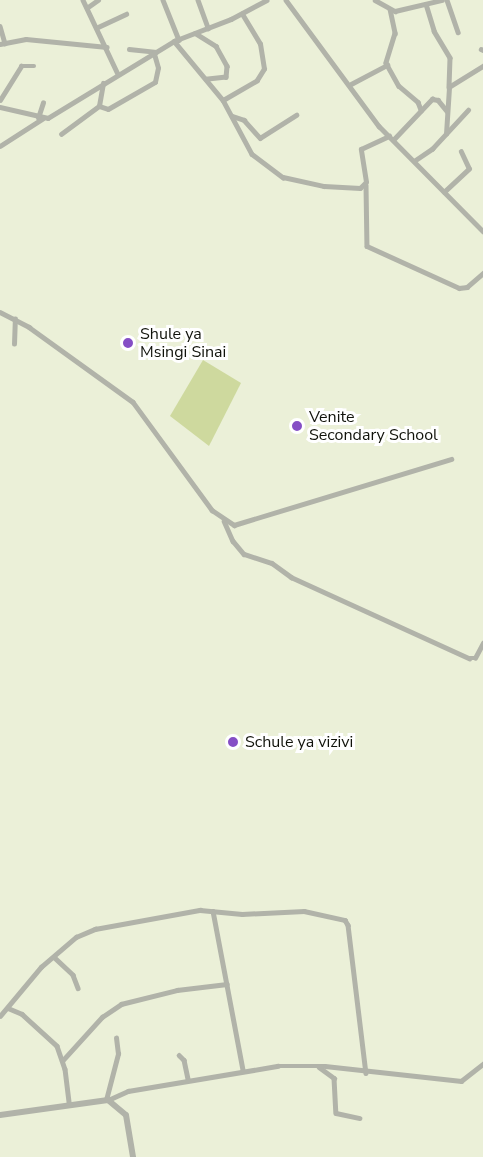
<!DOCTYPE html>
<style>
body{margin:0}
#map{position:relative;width:483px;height:1157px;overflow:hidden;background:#ebf0d8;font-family:"Nunito Sans",sans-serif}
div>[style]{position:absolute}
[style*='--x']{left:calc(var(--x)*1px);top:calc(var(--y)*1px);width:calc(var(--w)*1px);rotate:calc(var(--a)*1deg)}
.green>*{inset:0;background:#ced99e}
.minor>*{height:4.5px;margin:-2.25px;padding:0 2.25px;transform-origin:2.25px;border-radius:2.25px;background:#b1b3a9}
.tertiary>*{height:6px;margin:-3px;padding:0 3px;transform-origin:3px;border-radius:3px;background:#b1b3a9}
.dots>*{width:16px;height:16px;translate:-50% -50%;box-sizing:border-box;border:3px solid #fff;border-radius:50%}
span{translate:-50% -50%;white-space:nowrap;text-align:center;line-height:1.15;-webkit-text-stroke:6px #fff;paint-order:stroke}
.poi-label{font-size:16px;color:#10120a}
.left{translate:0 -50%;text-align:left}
</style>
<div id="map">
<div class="green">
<i style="clip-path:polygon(203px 360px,241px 383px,209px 446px,170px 416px)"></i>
</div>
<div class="minor">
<i style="--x:83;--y:0;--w:82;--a:64.7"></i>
<i style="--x:163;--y:0;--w:43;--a:68.2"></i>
<i style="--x:198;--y:0;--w:30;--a:70"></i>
<i style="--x:286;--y:0;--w:157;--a:53.6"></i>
<i style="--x:379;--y:126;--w:148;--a:45.3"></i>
<i style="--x:375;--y:0;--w:23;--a:29"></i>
<i style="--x:395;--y:11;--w:48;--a:-13.2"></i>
<i style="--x:447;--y:0;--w:34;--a:71"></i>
<i style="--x:426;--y:4;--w:28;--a:73"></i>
<i style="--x:434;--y:31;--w:31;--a:59"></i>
<i style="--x:450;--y:58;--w:29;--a:92"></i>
<i style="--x:88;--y:7;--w:12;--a:-35"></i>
<i style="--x:390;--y:9;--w:25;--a:78"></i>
<i style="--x:395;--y:33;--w:31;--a:107"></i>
<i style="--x:386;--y:63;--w:26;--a:61"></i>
<i style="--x:399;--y:86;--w:25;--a:40"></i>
<i style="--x:418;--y:102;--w:9;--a:69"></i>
<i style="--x:0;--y:26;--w:18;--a:74"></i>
<i style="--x:98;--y:27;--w:31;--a:-25"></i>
<i style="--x:195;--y:33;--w:25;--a:32"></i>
<i style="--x:216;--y:46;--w:23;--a:61"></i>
<i style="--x:227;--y:66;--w:11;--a:95"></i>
<i style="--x:226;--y:77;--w:20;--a:174"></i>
<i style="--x:174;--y:41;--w:77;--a:50.3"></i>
<i style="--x:223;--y:100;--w:61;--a:61.8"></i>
<i style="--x:252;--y:154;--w:39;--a:37"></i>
<i style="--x:283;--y:177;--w:42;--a:12.4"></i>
<i style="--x:324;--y:186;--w:36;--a:3"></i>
<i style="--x:360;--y:188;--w:8;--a:-45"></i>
<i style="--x:366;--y:182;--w:33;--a:-99"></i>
<i style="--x:361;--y:149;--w:31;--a:-25"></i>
<i style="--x:0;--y:44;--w:26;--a:-11"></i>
<i style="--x:26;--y:39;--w:81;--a:5.6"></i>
<i style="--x:129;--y:49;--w:27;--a:6"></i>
<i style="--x:481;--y:49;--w:2;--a:27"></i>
<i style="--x:351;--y:84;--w:41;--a:-27.8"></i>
<i style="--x:0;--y:100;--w:40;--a:-58"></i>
<i style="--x:21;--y:66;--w:13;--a:0"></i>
<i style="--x:223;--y:100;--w:39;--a:-30"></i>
<i style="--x:257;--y:80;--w:13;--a:-58"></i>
<i style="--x:264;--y:69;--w:25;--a:-99"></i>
<i style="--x:260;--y:44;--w:35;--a:-121"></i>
<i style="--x:99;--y:106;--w:9;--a:18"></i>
<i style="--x:108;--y:109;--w:54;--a:-29.9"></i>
<i style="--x:155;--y:82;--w:14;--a:-78"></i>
<i style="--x:158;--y:68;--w:15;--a:-106"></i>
<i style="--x:0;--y:107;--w:49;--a:12.9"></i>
<i style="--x:48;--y:118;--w:148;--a:-31.4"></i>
<i style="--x:174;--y:41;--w:61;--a:-21.1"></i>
<i style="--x:231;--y:19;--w:40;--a:-28"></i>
<i style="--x:232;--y:116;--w:13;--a:18"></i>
<i style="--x:244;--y:120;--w:24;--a:48"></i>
<i style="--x:260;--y:138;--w:43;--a:-32.6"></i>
<i style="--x:38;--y:118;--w:16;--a:-72"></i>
<i style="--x:61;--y:134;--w:47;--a:-36.4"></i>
<i style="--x:99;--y:106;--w:23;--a:-80"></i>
<i style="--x:446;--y:134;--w:47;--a:-86.3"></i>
<i style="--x:449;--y:87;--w:40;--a:-32"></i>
<i style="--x:393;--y:140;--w:57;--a:-46.4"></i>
<i style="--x:432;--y:99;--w:6;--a:9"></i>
<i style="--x:438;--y:100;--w:14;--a:51"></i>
<i style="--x:0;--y:146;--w:50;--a:-32.7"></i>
<i style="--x:414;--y:161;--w:22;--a:-34"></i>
<i style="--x:432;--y:149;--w:53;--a:-47.3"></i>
<i style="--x:366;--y:185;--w:61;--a:89.1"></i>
<i style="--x:367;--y:246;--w:101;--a:24.5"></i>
<i style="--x:459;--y:288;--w:8;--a:-7"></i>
<i style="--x:467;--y:287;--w:21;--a:-41"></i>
<i style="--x:444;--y:192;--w:34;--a:-43"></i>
<i style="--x:469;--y:169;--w:19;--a:-115"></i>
<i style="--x:0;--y:312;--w:33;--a:27"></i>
<i style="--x:29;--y:327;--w:128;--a:35.8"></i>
<i style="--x:133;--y:402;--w:134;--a:53.8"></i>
<i style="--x:212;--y:510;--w:27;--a:34"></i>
<i style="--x:234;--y:525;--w:227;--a:-16.9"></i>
<i style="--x:14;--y:344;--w:25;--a:-88"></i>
<i style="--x:224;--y:521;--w:22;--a:66"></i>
<i style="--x:233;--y:541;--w:17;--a:50"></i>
<i style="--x:244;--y:554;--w:29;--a:18"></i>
<i style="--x:272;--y:563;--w:24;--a:36"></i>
<i style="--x:291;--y:577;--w:196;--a:24.5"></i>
<i style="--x:469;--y:658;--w:6;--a:0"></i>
<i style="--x:475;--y:658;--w:17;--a:-62"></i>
<i style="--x:213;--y:911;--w:162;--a:79.3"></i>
<i style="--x:54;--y:957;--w:26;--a:43"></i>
<i style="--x:73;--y:975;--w:14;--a:69"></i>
<i style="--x:8;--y:1008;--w:15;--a:23"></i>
<i style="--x:22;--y:1014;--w:47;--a:42.4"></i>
<i style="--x:57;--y:1046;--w:24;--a:71"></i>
<i style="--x:65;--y:1069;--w:35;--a:83"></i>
<i style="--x:0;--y:1016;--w:64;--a:-50.1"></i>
<i style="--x:41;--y:967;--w:46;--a:-40.6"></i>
<i style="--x:76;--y:937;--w:21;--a:-23"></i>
<i style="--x:95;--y:929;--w:107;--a:-10.3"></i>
<i style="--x:200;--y:910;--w:42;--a:5.4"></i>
<i style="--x:242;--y:914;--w:62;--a:-2.8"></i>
<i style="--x:304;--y:911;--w:42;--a:12.4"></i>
<i style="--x:345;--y:920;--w:6;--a:59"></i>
<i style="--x:348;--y:925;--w:149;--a:83.1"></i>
<i style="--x:179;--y:1055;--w:7;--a:45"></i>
<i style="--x:184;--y:1060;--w:19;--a:78"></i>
<i style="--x:63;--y:1060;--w:58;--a:-47.8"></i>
<i style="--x:102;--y:1017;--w:23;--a:-34"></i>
<i style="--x:121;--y:1004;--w:58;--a:-14"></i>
<i style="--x:177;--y:990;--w:50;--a:-6.8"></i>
<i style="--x:319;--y:1067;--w:19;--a:36"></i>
<i style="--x:334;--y:1078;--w:35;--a:87"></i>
<i style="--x:336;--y:1113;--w:24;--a:12"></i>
<i style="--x:106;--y:1100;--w:48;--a:-75.4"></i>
<i style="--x:118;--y:1054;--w:16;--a:-97"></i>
<i style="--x:108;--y:1100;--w:22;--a:-24"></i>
<i style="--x:128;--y:1091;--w:152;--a:-9.5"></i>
<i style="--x:278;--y:1066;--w:47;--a:0"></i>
<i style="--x:325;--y:1066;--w:137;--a:6.3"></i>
<i style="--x:461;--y:1081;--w:28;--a:-38"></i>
</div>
<div class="tertiary">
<i style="--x:0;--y:1115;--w:109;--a:-7.9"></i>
<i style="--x:108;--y:1100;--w:23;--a:40"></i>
<i style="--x:126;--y:1115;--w:43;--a:80.5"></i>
</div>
<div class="dots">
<i style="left:128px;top:343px;background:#854ec5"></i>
<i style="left:297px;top:426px;background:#854ec5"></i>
<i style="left:233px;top:742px;background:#854ec5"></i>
</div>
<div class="poi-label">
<span class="left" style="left:140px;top:343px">Shule ya<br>Msingi Sinai</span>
<span class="left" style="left:309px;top:426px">Venite<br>Secondary School</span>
<span class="left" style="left:245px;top:742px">Schule ya vizivi</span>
</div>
</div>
